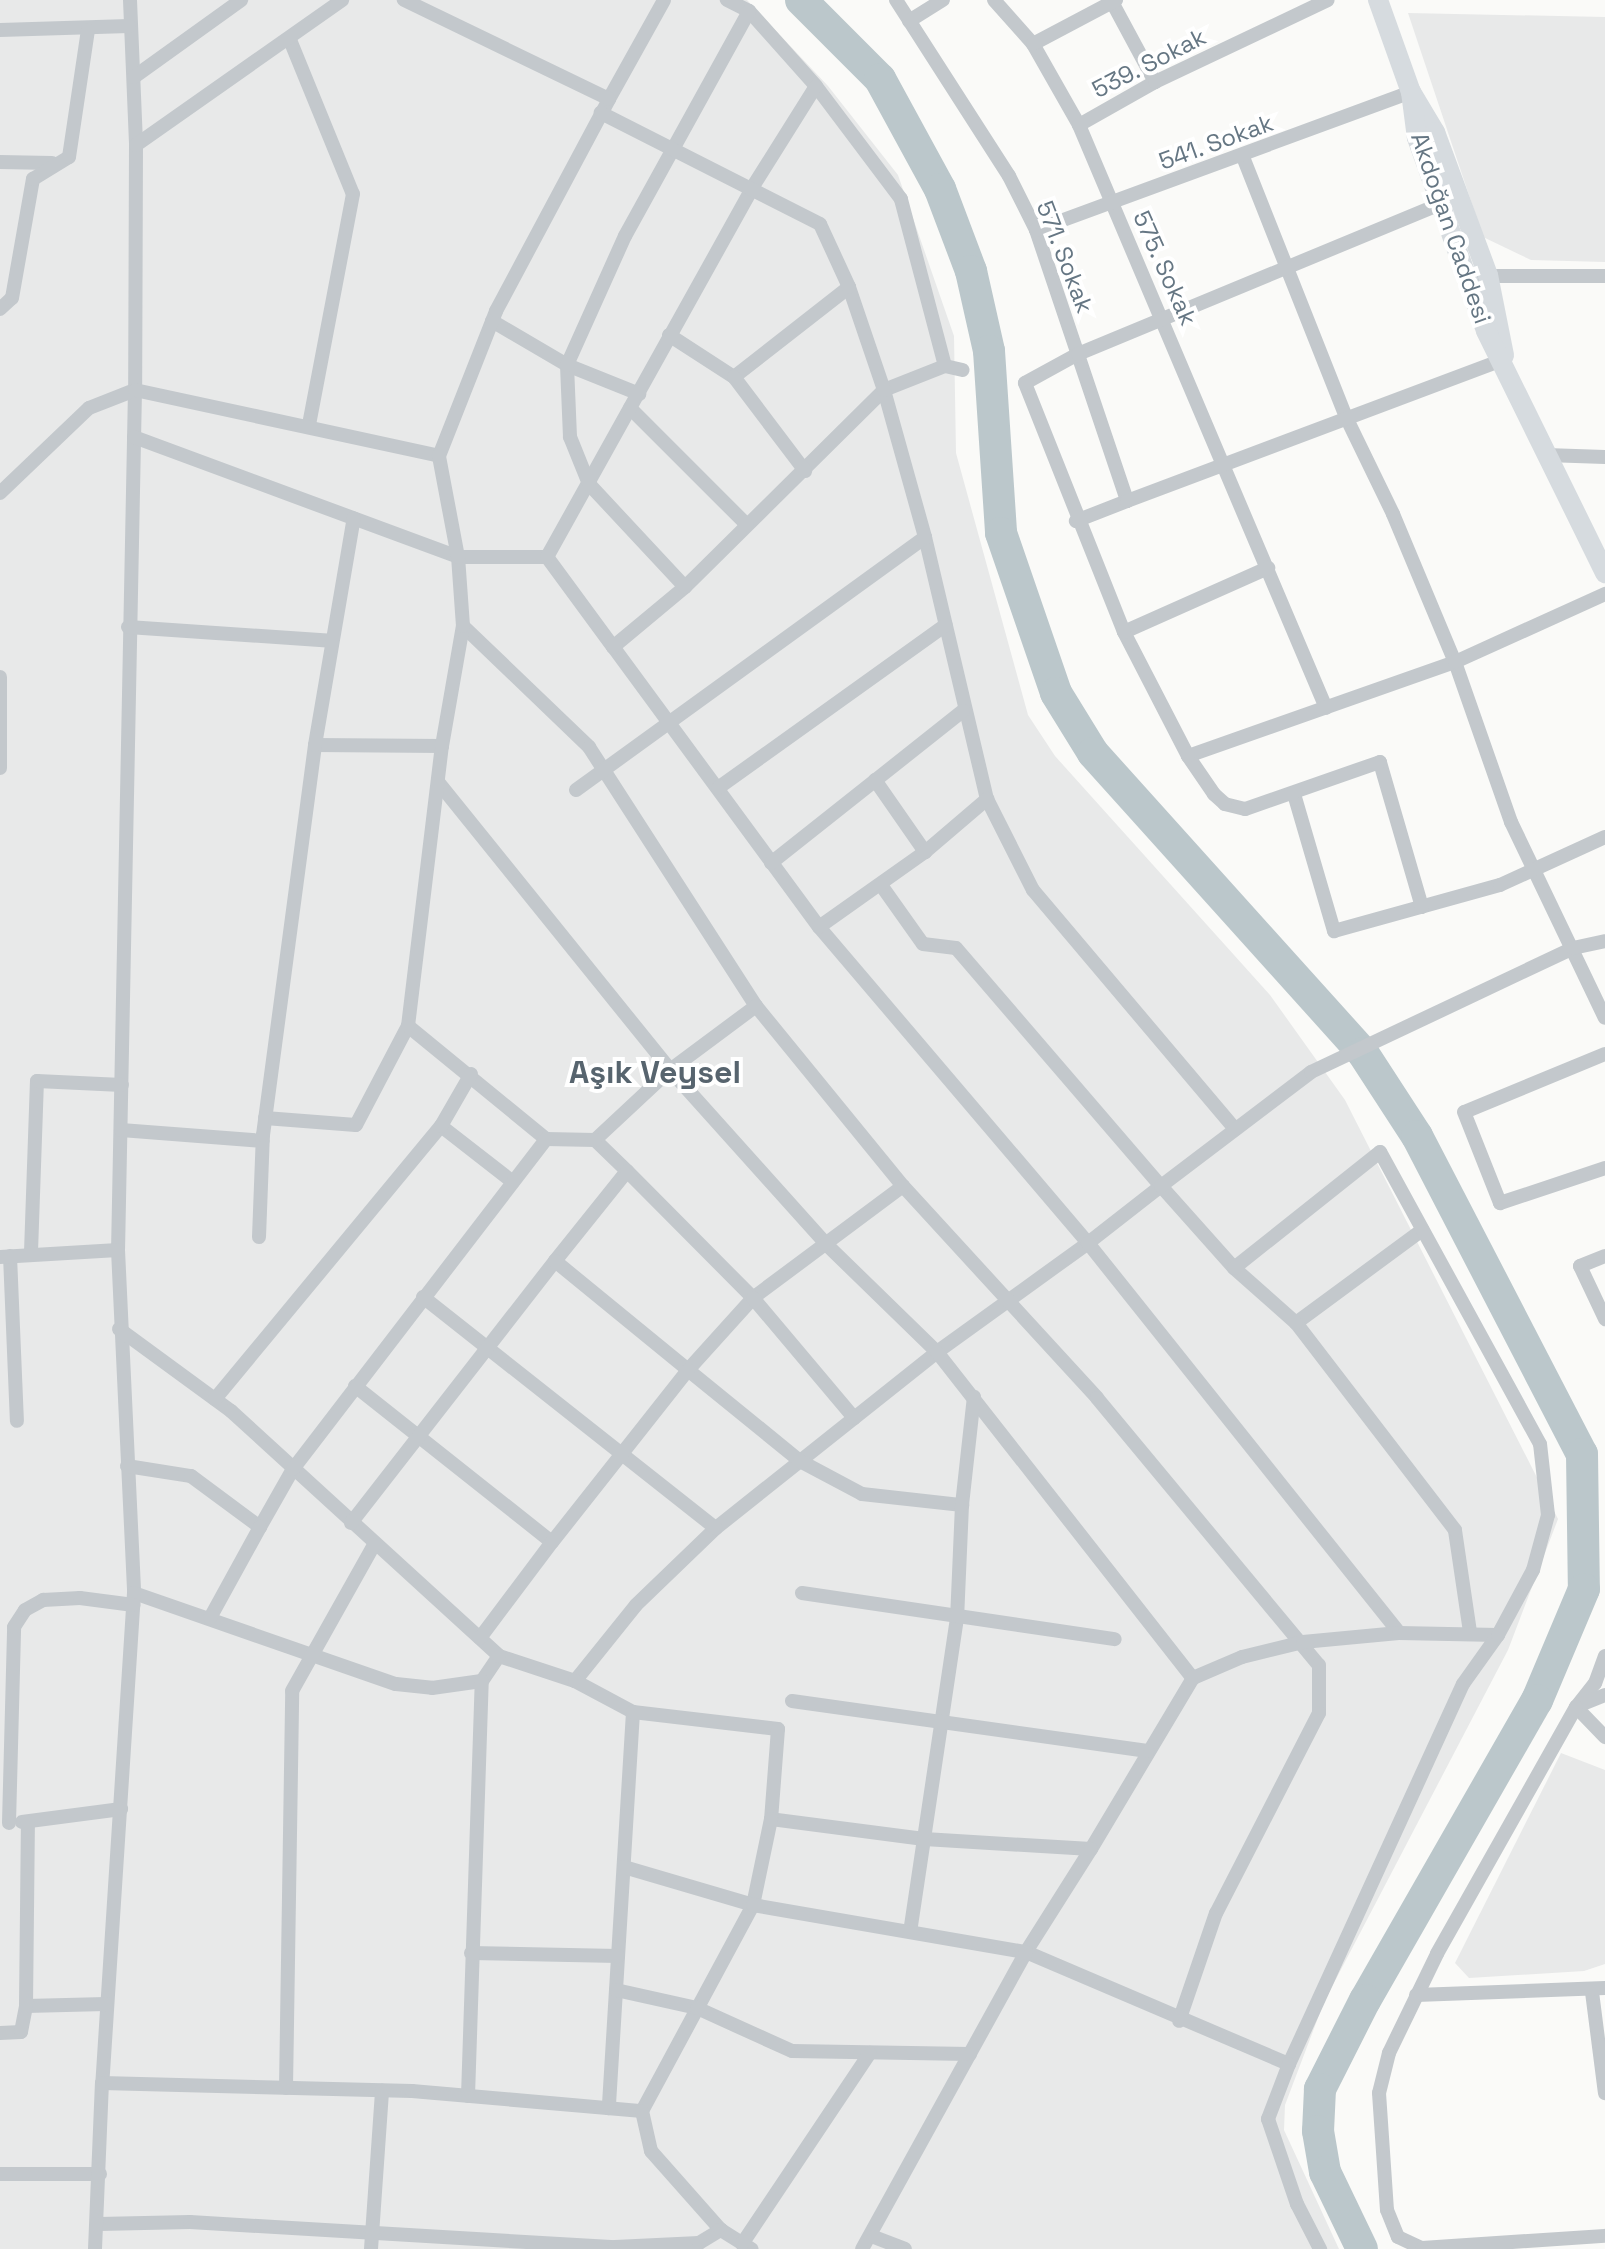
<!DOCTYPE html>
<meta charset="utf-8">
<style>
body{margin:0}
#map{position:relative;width:1605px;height:2249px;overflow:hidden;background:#fafaf8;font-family:"Space Grotesk",sans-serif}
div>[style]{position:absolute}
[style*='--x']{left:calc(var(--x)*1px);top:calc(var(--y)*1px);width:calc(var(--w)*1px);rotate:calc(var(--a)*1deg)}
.built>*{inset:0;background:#e8e9e9}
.river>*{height:32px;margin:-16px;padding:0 16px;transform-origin:16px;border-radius:16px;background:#bbc7cb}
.street>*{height:14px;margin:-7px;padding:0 7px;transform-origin:7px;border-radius:7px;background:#c3c8cc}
.secondary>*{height:20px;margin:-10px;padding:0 10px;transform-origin:10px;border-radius:10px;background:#d6dbdf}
span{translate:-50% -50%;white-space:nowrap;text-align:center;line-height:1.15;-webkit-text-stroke:8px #fff;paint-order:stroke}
.street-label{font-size:24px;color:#657683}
.district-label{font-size:32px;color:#57646e;font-weight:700}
</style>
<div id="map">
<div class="built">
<i style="clip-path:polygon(0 0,747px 0,828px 86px,898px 175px,954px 336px,956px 453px,1028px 715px,1055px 756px,1270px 995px,1345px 1100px,1558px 1519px,1508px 1650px,1324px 2002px,1285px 2105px,1284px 2130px,1339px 2249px,0 2249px)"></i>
<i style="clip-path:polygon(1408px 13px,1605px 17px,1605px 262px,1531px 260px,1483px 237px)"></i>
<i style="clip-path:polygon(1561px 1753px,1605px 1770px,1605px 1964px,1584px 1971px,1469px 1978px,1455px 1963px)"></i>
</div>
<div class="river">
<i style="--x:801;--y:0;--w:112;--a:45"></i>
<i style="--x:880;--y:79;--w:125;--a:61.4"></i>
<i style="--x:940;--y:189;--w:88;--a:69.3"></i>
<i style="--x:971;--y:271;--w:82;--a:77.3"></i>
<i style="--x:989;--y:351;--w:182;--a:86.2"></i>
<i style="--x:1001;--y:533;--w:169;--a:71"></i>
<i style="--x:1056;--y:693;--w:70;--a:58.3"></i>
<i style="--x:1093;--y:753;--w:404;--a:48"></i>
<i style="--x:1363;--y:1053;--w:99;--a:57"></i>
<i style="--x:1417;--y:1136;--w:358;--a:62.6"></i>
<i style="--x:1582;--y:1454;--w:135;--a:89.2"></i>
<i style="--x:1584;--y:1589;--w:121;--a:112.9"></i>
<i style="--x:1537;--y:1700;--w:346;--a:119.8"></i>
<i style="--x:1365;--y:2000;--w:100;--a:116.8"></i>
<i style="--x:1320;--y:2089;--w:42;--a:92.7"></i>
<i style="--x:1318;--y:2131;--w:42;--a:80.3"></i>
<i style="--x:1325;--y:2172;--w:85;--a:64.3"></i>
</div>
<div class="street">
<i style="--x:130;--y:0;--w:145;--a:87.6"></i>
<i style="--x:136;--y:145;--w:245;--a:90.2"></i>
<i style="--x:135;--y:390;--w:860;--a:91.13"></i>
<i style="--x:118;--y:1250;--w:343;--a:87.3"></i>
<i style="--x:134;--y:1593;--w:277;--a:19.2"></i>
<i style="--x:396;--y:1684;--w:36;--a:6"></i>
<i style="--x:432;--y:1688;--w:50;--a:-8"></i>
<i style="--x:482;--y:1681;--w:30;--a:-56"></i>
<i style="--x:499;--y:1656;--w:80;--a:18.2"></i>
<i style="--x:575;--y:1681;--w:97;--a:-51.2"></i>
<i style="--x:636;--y:1605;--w:111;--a:-43.9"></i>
<i style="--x:716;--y:1528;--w:283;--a:-38.5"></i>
<i style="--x:937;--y:1352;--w:186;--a:-35.8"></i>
<i style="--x:1088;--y:1243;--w:415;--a:-130.4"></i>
<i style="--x:819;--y:927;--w:348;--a:-126.3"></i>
<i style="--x:613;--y:647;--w:94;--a:-39.8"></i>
<i style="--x:685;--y:587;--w:280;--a:-44.7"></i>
<i style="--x:884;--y:390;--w:66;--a:-21.5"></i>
<i style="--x:945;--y:366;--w:173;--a:-104.8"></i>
<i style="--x:901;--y:199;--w:141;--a:-127"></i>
<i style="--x:816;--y:86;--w:101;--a:-131.8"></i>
<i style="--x:749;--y:11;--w:25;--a:-153"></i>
<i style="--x:896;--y:0;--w:209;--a:57.3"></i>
<i style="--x:1009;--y:176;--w:60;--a:63.4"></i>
<i style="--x:1036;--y:230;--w:286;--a:71.4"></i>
<i style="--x:1127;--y:501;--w:55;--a:158.6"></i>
<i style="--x:994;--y:0;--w:59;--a:48.4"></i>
<i style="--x:1033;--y:44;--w:93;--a:60.4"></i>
<i style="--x:1079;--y:125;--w:633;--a:67.04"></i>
<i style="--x:1112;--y:2;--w:91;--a:61.7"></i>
<i style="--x:909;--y:21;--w:40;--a:-32"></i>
<i style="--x:0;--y:30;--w:129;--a:-1.8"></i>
<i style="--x:290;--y:40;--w:166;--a:67.8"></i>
<i style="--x:353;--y:194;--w:234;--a:100.8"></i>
<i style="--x:1033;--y:44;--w:94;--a:-27.9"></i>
<i style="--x:134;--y:77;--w:132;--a:-35.7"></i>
<i style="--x:609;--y:99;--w:113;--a:-60.9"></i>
<i style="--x:1079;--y:125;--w:87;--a:-29.5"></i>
<i style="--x:1155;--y:82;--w:191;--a:-25.4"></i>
<i style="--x:136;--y:145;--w:252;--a:-35.1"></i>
<i style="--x:1243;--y:157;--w:277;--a:68.4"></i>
<i style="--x:1345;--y:415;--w:110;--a:64.1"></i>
<i style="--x:1393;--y:514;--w:160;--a:67.3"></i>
<i style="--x:1455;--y:662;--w:170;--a:70.7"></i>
<i style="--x:1511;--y:822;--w:217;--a:64.4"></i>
<i style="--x:0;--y:162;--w:52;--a:1.1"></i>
<i style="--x:1036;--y:230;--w:400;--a:-20.2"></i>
<i style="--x:1481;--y:276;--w:124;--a:0"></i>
<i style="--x:0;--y:309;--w:16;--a:-43"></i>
<i style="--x:12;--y:298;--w:121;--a:-80"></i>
<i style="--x:33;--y:179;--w:42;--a:-31.4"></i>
<i style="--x:69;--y:157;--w:128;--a:-81.5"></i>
<i style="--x:492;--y:321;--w:87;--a:30.4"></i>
<i style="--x:567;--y:365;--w:78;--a:21.9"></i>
<i style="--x:669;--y:335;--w:77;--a:32.9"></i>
<i style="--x:734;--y:377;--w:146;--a:-38"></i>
<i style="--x:945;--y:366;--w:18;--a:13"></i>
<i style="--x:734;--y:377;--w:118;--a:52.9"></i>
<i style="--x:630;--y:408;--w:165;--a:45"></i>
<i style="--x:134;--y:437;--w:346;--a:20.3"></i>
<i style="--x:458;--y:557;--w:89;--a:0"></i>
<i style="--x:547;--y:557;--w:112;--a:53.7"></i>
<i style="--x:1546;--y:455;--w:59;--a:1.9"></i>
<i style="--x:0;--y:493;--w:123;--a:-43.7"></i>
<i style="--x:89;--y:408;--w:49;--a:-21.4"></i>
<i style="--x:135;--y:390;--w:311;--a:12.2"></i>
<i style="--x:439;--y:456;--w:156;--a:-68.5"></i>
<i style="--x:496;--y:311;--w:240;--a:-61.9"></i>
<i style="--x:609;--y:99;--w:228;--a:-154.2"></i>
<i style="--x:1127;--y:501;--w:403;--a:-20.6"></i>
<i style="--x:925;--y:537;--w:269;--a:76.7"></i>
<i style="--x:987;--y:799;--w:102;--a:63.2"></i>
<i style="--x:1033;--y:890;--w:313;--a:49.8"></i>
<i style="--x:547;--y:557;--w:422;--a:-60.9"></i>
<i style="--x:752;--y:188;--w:120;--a:-57.9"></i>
<i style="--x:685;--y:587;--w:141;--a:-133"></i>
<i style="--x:589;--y:484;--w:51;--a:-112"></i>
<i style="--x:570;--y:437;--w:72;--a:-92.4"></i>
<i style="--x:567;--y:365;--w:141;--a:-65.8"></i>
<i style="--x:625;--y:236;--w:257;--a:-61.1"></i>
<i style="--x:463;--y:626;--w:175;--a:43.8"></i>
<i style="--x:589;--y:747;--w:308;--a:57.2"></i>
<i style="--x:756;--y:1006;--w:107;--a:143.3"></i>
<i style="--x:670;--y:1070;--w:103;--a:137"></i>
<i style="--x:595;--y:1140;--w:45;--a:44.1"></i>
<i style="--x:128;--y:627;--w:203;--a:3.9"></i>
<i style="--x:1124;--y:632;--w:158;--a:-24"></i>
<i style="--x:0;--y:677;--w:91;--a:90"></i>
<i style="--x:315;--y:745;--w:127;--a:0.5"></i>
<i style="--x:1188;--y:756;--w:283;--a:-19.4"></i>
<i style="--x:1455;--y:662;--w:165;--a:-24.4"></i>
<i style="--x:875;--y:780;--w:88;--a:55.2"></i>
<i style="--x:438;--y:782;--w:370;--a:51.1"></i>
<i style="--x:670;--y:1070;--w:235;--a:48.1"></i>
<i style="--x:827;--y:1245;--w:153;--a:44.2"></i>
<i style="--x:937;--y:1352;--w:415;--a:51.9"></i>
<i style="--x:1193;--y:1678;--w:199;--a:120.8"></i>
<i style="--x:1091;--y:1849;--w:167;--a:-176.6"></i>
<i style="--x:924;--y:1839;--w:154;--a:-172.6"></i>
<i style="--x:718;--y:788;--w:280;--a:-35.6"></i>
<i style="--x:576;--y:790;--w:431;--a:-35.9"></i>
<i style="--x:925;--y:537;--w:153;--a:-105.6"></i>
<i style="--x:884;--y:390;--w:109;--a:-108.8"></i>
<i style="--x:849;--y:287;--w:69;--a:-114.7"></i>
<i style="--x:820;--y:224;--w:246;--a:-153.1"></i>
<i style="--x:1294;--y:794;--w:143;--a:73.7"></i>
<i style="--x:1334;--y:931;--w:172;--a:-15.5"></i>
<i style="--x:1500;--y:885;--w:115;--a:-24.6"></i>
<i style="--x:771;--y:863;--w:245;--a:-38.4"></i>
<i style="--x:881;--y:885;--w:72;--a:54.6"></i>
<i style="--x:923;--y:944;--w:33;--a:7"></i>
<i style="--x:956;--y:948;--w:314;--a:49.3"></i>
<i style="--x:1161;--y:1186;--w:93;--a:142"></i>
<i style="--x:1088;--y:1243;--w:499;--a:51.4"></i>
<i style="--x:1422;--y:907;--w:151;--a:-106.2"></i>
<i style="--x:1380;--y:762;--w:143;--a:160.8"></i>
<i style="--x:1245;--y:809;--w:21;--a:-166"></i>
<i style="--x:1225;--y:804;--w:15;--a:-138"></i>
<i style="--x:1214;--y:794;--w:46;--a:-124.4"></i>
<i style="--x:1188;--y:756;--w:140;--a:-117.3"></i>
<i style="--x:1124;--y:632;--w:268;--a:-111.7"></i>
<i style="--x:1025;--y:383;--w:60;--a:-28.7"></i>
<i style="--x:1078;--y:354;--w:394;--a:-22.5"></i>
<i style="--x:819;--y:927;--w:130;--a:-35.3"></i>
<i style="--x:925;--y:852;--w:82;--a:-40.5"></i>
<i style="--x:756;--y:1006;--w:232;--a:50.8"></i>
<i style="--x:903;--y:1186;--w:287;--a:47.5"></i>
<i style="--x:1097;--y:1398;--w:347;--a:50.3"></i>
<i style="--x:1319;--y:1665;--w:48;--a:90"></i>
<i style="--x:1319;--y:1713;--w:225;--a:117.2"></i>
<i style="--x:1216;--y:1913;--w:114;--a:108.9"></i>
<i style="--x:408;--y:1026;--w:178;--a:39.3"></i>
<i style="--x:546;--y:1139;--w:49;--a:1.2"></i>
<i style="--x:1605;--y:1054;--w:152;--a:157.6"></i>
<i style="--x:1464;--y:1112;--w:98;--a:68.4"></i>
<i style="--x:1500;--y:1203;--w:111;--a:-18.4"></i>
<i style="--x:265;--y:1118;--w:91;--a:4.4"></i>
<i style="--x:356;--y:1125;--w:112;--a:-62.3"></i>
<i style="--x:408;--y:1026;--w:282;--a:-83.1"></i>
<i style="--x:442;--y:746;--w:122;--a:-80.1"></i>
<i style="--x:463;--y:626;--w:69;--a:-94.1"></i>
<i style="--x:458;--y:557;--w:103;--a:-100.7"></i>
<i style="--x:441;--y:1126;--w:91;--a:37.9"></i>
<i style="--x:121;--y:1130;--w:142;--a:4.4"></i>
<i style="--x:903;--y:1186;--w:187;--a:143.3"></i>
<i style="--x:753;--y:1298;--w:97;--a:132.1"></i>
<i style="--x:688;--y:1370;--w:144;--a:39.1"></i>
<i style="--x:800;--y:1461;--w:70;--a:28"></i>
<i style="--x:862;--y:1494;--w:101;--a:6.3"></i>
<i style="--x:962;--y:1505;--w:113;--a:92.5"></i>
<i style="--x:957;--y:1618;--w:317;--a:98.5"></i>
<i style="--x:259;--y:1237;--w:102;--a:-87.8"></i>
<i style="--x:263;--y:1135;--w:393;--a:-82.4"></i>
<i style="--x:315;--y:745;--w:230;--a:-80.3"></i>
<i style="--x:31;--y:1252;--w:171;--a:-88"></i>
<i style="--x:37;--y:1081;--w:85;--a:2.7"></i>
<i style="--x:10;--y:1256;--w:165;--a:87.6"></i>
<i style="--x:1605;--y:1256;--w:27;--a:158"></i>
<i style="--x:1580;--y:1266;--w:59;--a:64.7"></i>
<i style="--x:0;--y:1257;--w:118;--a:-3.4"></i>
<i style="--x:555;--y:1261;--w:115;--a:-51.3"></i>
<i style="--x:627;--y:1171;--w:179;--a:45.2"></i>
<i style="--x:753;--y:1298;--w:157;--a:49.9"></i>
<i style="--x:423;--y:1297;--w:373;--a:38.3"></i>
<i style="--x:1296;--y:1323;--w:157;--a:-36.4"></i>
<i style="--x:119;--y:1329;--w:139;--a:36.2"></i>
<i style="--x:231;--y:1411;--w:363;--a:42.4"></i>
<i style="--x:355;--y:1386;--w:251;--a:38.4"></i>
<i style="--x:552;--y:1542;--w:120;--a:126.9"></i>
<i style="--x:215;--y:1399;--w:354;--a:-50.4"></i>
<i style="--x:441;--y:1126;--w:60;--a:-60"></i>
<i style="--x:127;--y:1466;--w:65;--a:8.9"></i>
<i style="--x:191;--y:1476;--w:86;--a:36.5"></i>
<i style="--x:260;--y:1527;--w:67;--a:-60.4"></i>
<i style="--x:293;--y:1469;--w:416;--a:-52.5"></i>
<i style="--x:962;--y:1505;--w:109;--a:-83.7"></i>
<i style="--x:351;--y:1523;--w:332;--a:-52.1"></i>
<i style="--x:555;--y:1261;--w:172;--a:39.3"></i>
<i style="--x:688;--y:1370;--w:219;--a:128.3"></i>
<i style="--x:134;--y:1593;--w:491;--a:93.7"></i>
<i style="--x:102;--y:2083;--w:310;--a:1.5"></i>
<i style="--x:412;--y:2091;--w:231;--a:5"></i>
<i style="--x:802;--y:1593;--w:316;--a:8.4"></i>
<i style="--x:210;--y:1618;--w:104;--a:-61.2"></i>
<i style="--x:1470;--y:1632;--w:103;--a:-98.4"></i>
<i style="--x:1455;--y:1530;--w:261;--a:-127.5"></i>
<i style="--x:1296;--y:1323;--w:83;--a:-138.4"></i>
<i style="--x:1234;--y:1268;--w:110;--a:-131.7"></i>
<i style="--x:1161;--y:1186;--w:188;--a:-37.2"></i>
<i style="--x:1311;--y:1072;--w:290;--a:-25.3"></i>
<i style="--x:1573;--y:948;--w:33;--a:-12"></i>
<i style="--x:1605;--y:1656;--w:29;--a:110"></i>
<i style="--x:1595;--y:1683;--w:31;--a:128"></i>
<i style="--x:1576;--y:1707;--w:42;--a:46"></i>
<i style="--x:1193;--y:1678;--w:53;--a:-23.2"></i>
<i style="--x:1242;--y:1657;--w:63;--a:-13.8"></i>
<i style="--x:1303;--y:1642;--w:96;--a:-5.4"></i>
<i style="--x:1399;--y:1633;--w:99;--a:1.2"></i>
<i style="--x:575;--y:1681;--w:66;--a:28.1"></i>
<i style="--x:633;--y:1712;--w:397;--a:93.5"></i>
<i style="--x:1605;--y:1695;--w:31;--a:158"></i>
<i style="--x:1576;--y:1707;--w:283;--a:119.4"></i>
<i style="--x:1437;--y:1954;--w:110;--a:115.9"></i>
<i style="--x:1389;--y:2053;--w:41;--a:104"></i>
<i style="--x:1379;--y:2093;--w:117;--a:86.1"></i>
<i style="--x:1387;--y:2210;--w:29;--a:68"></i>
<i style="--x:1398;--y:2237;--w:26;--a:25"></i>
<i style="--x:1422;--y:2248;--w:183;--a:-3.8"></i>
<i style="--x:792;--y:1701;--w:359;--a:8"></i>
<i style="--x:633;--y:1712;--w:146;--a:6.7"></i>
<i style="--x:778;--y:1729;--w:90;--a:94.4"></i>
<i style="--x:771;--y:1819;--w:88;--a:101.8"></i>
<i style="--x:753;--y:1905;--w:234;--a:118.3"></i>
<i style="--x:642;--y:2111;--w:41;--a:77.3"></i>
<i style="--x:651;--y:2151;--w:106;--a:48.5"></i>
<i style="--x:721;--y:2230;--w:36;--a:32"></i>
<i style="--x:22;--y:1822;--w:100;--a:-7.5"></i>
<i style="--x:9;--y:1823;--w:196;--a:-88.5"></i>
<i style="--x:14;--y:1627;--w:20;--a:-57"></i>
<i style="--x:25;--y:1610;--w:21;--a:-29"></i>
<i style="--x:43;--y:1600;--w:37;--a:-3"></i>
<i style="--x:80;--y:1598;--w:54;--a:7.4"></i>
<i style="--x:1091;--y:1849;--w:122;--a:122.3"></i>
<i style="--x:1026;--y:1952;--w:286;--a:23.1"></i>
<i style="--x:1289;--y:2064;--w:418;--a:-65.4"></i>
<i style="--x:1463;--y:1684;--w:60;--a:-54.5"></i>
<i style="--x:1498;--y:1635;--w:74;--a:-61.7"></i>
<i style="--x:1533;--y:1570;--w:57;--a:-74.7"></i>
<i style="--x:1548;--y:1515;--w:71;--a:-96.4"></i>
<i style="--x:1540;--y:1444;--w:333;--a:-118.7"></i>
<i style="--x:1380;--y:1152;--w:186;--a:141.5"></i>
<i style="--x:624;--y:1867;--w:134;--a:16.4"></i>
<i style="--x:753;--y:1905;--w:277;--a:9.8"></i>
<i style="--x:1026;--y:1952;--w:339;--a:118.9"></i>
<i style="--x:471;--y:1953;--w:147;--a:1.2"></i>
<i style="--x:616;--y:1990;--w:83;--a:12.5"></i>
<i style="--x:697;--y:2008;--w:104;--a:24.4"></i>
<i style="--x:792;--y:2051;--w:178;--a:1"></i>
<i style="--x:1592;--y:1992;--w:102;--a:82.7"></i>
<i style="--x:1416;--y:1995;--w:189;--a:-2.1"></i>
<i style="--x:26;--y:2006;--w:80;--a:-1.4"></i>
<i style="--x:0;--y:2033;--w:21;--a:-3"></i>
<i style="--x:21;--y:2032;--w:26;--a:-79"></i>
<i style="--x:26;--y:2006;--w:184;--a:-89.4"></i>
<i style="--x:1289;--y:2064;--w:59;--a:110.9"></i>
<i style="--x:1268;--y:2119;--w:90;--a:71.2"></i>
<i style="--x:1297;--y:2204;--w:51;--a:62.9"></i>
<i style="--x:286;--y:2088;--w:397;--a:-89.1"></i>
<i style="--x:292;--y:1691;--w:167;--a:-60.7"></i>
<i style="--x:468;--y:2096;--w:415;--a:-88.1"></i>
<i style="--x:0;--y:2174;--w:100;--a:0"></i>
<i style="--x:99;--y:2224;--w:91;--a:-1.3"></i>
<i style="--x:190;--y:2222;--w:426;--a:3.4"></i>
<i style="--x:615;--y:2247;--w:84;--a:-2.7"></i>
<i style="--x:699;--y:2243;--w:26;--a:-31"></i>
<i style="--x:874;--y:2237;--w:33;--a:21"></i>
<i style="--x:742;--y:2244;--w:230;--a:-56.2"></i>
<i style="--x:95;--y:2249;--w:166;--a:-87.6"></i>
<i style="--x:371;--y:2249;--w:159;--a:-86"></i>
</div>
<div class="secondary">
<i style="--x:1378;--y:0;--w:98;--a:70.3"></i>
<i style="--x:1411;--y:92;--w:47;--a:59"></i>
<i style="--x:1435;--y:132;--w:153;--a:69.7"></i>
<i style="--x:1488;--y:275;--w:82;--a:78.7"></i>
<i style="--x:1411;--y:92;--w:46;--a:82.6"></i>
<i style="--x:1417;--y:138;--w:205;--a:70.3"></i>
<i style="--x:1486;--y:331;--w:270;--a:63.8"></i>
</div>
<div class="street-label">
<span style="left:1149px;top:63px;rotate:-27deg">539. Sokak</span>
<span style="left:1216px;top:142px;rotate:-20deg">541. Sokak</span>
<span style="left:1451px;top:228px;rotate:71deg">Akdoğan Caddesi</span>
<span style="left:1065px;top:257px;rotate:69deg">571. Sokak</span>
<span style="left:1165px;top:268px;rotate:66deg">575. Sokak</span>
</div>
<div class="district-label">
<span style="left:655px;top:1072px">Aşık Veysel</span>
</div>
</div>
